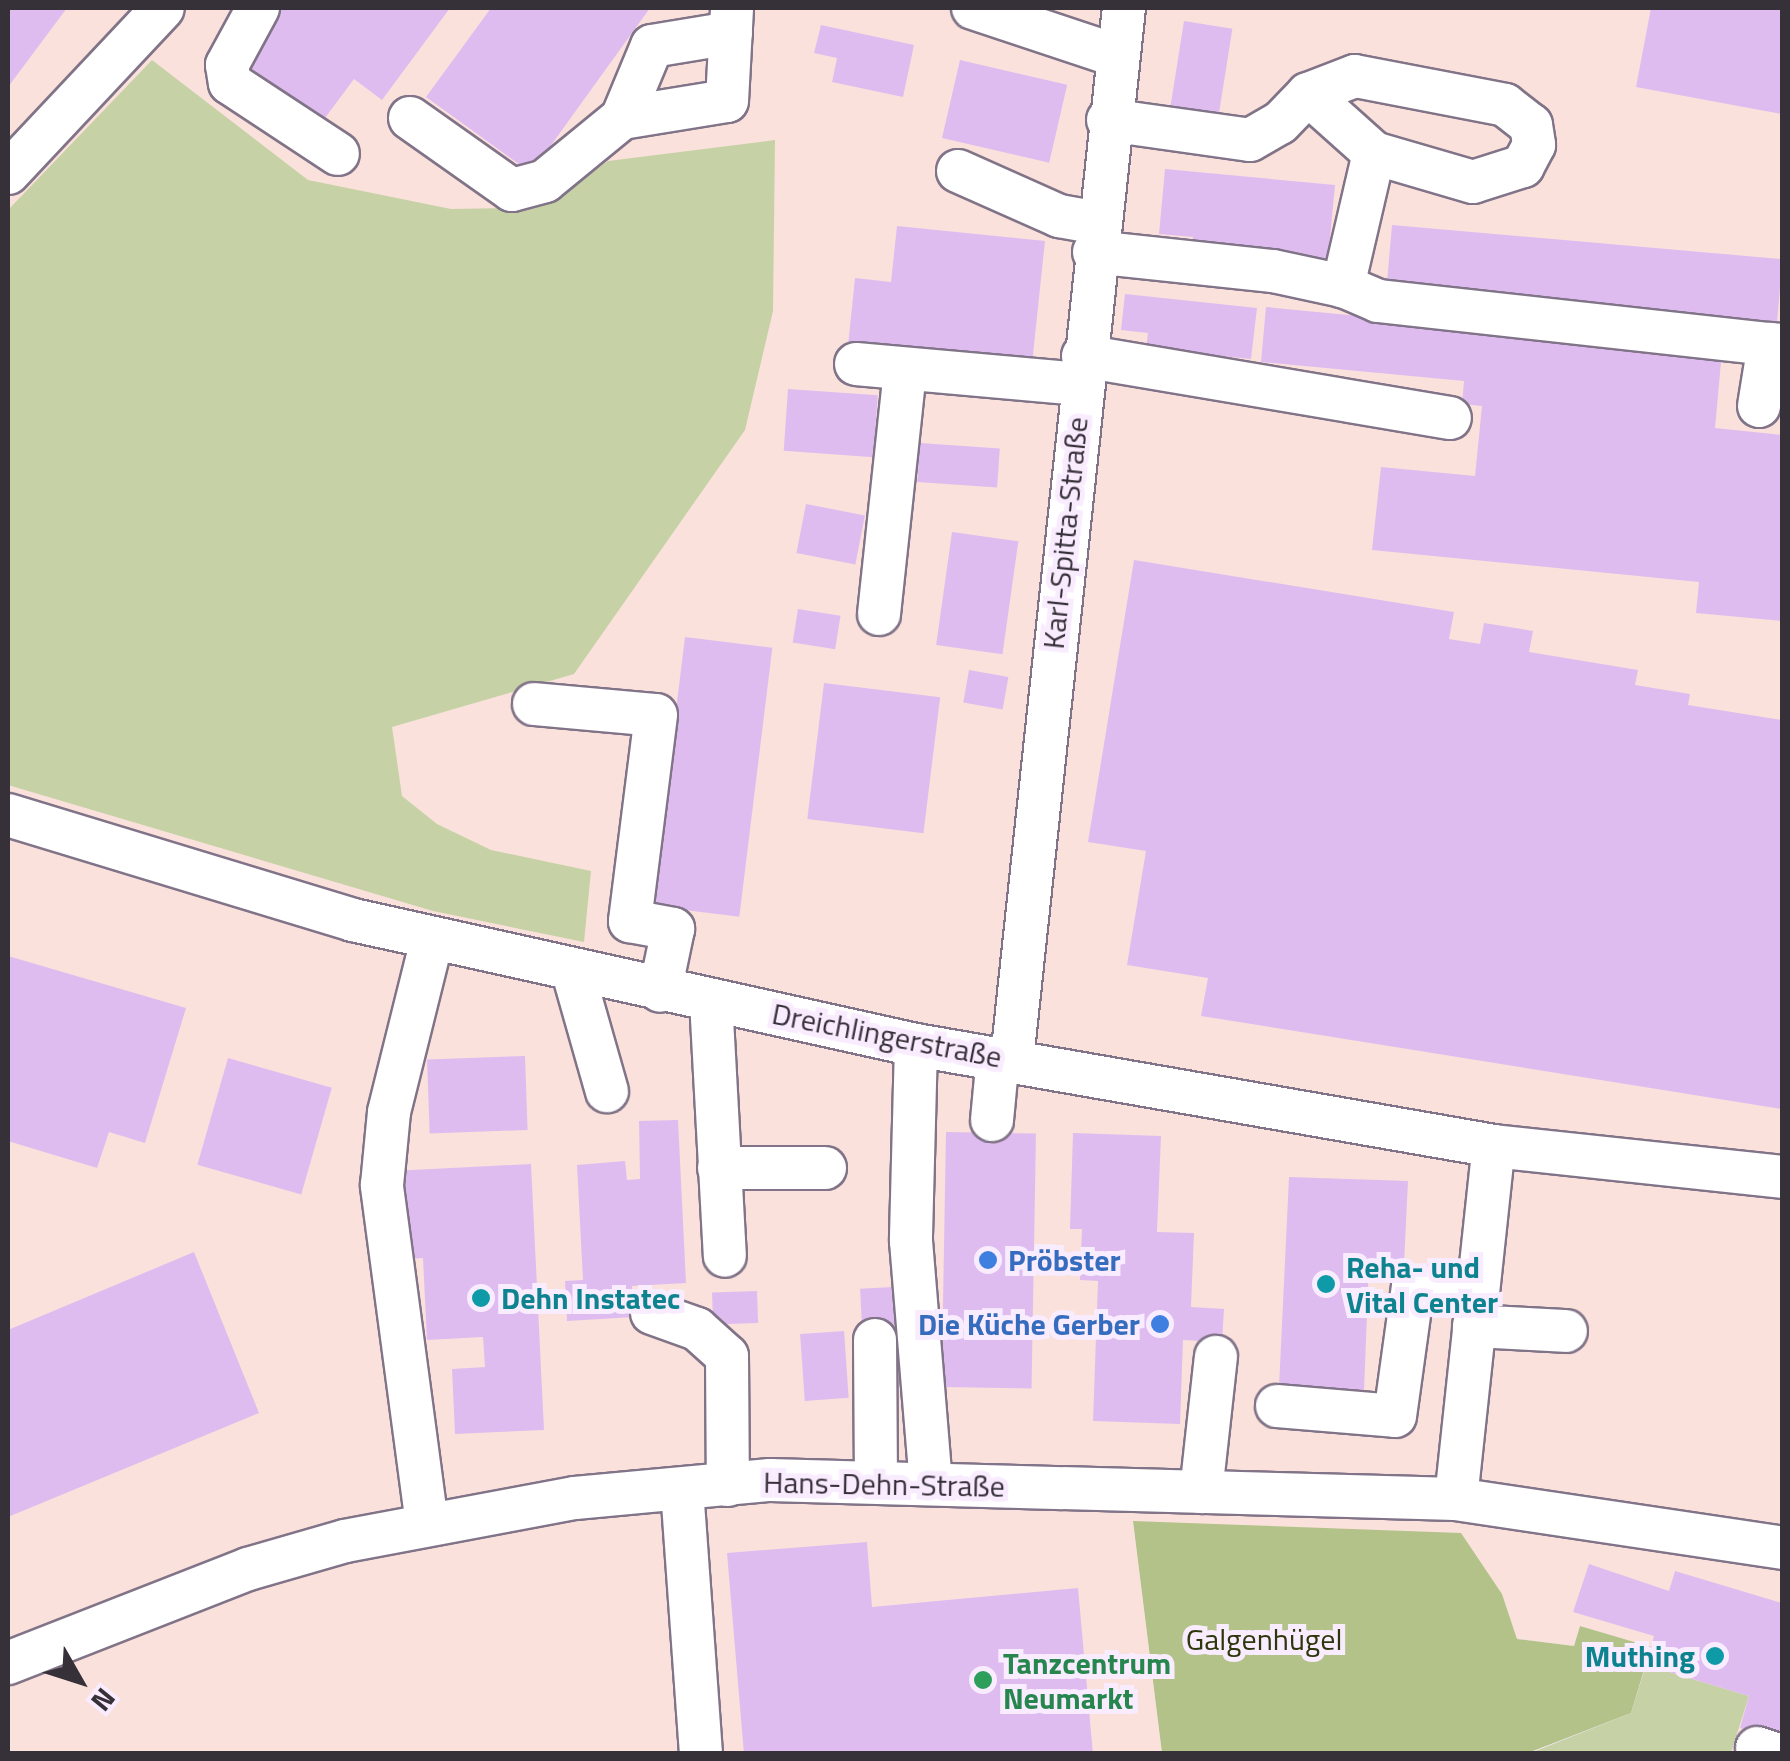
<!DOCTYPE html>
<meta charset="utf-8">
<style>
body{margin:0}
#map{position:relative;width:1790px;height:1761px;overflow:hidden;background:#f9ecff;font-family:"Titillium Web",sans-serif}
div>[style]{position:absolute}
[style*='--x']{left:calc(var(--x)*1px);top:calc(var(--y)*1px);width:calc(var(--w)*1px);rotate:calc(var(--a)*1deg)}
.industrial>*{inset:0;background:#fbe1dc}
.green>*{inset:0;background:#c6d2a5}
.forest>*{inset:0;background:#b3c289}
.building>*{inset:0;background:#dfbcef;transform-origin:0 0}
.roads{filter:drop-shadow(2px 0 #817488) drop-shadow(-2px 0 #817488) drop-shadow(0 2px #817488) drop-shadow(0 -2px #817488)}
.minor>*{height:42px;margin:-21px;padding:0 21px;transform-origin:21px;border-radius:21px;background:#fff}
.dots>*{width:28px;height:28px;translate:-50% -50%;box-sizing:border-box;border:5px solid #f9ecff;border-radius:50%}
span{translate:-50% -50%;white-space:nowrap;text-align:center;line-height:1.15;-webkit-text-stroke:10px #f9ecff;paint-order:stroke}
.street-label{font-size:30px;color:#363038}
.shop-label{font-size:30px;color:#366cbe;font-weight:700}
.left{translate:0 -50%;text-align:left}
.right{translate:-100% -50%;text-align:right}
.culture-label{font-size:30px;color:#0d838f;font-weight:700}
.park-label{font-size:30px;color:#2e370b}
.leisure-label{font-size:30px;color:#27864d;font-weight:700}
.frame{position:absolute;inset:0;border:10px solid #363038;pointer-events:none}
.north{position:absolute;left:30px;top:1631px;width:100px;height:100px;-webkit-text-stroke:8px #f9ecff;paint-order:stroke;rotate:129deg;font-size:28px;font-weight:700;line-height:40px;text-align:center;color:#363038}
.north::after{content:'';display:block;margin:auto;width:35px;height:45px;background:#363038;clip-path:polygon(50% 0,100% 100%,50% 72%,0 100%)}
</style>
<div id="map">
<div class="industrial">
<i style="clip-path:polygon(8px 8px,1782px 8px,1782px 1753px,1731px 1753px,1749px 1696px,1646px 1665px,1651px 1648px,1580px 1626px,1574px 1646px,1517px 1639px,1502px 1594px,1133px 1522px,1162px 1753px,8px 1754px)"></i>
</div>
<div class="green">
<i style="clip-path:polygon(152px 60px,308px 180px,451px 209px,509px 208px,565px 193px,608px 161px,775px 140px,773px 311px,745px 430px,574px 674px,392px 727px,402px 796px,437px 824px,491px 850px,591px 871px,584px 942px,433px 911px,8px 785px,8px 210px)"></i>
<i style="clip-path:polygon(1646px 1665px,1749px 1696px,1731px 1753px,1528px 1754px,1631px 1713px)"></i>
</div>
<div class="forest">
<i style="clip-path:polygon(1133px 1521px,1461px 1533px,1502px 1594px,1517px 1639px,1574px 1646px,1580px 1626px,1651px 1647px,1631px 1713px,1528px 1753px,1162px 1753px)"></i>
</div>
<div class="building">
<i style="clip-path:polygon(8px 8px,67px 8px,8px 87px)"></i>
<i style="clip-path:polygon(281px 8px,450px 8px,382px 100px,354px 79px,322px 122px,242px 63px)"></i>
<i style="clip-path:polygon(491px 8px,650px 8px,531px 173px,426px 97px)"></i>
<i style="clip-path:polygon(1651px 8px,1782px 8px,1782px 114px,1636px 87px)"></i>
<i style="left:1184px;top:21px;width:49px;height:89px;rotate:9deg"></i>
<i style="clip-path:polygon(821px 25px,914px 45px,903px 97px,832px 82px,837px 58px,814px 53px)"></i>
<i style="left:960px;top:60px;width:110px;height:80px;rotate:13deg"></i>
<i style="clip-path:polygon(1165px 169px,1335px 185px,1328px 259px,1192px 246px,1193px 237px,1159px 234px)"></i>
<i style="left:1392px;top:225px;width:392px;height:65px;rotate:5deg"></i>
<i style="clip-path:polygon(897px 226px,1045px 241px,1032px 364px,848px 346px,855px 278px,891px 282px)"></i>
<i style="clip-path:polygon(1125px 294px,1257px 308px,1251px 359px,1146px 348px,1148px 333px,1121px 330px)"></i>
<i style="clip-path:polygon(1266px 307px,1722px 351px,1715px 428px,1782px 435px,1782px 621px,1696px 613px,1699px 582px,1372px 550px,1381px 467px,1475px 476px,1482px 406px,1462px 404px,1464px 381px,1261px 362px)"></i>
<i style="left:788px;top:389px;width:90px;height:62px;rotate:4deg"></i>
<i style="left:920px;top:443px;width:80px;height:39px;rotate:4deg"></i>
<i style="left:806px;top:504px;width:60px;height:50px;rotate:11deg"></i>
<i style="left:952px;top:532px;width:67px;height:114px;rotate:8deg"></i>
<i style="clip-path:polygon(1134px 560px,1454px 612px,1449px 639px,1480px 644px,1484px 623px,1533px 631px,1529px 652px,1638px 670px,1635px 685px,1690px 694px,1688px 705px,1782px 720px,1782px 1109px,1201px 1016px,1208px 978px,1127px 965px,1146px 851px,1088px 842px)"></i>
<i style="left:798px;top:609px;width:43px;height:34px;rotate:9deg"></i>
<i style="left:685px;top:637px;width:88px;height:271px;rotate:7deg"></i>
<i style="left:969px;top:670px;width:40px;height:33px;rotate:10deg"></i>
<i style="left:824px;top:683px;width:117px;height:137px;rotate:7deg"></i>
<i style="clip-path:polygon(8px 956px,186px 1008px,145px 1143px,109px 1132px,97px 1168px,8px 1141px)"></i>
<i style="left:525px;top:1056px;width:74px;height:98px;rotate:88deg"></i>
<i style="left:228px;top:1058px;width:108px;height:111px;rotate:16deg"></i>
<i style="clip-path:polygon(678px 1120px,686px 1283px,632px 1286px,634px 1317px,567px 1321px,565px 1281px,583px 1280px,577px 1165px,625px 1161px,627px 1180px,640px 1179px,639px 1121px)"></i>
<i style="left:946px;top:1132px;width:90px;height:255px;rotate:1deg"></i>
<i style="clip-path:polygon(1073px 1133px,1161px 1136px,1157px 1232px,1194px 1233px,1191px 1307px,1224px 1309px,1222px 1342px,1183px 1340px,1180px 1424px,1093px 1421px,1098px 1281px,1080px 1280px,1082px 1229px,1070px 1229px)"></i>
<i style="clip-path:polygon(531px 1164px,544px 1430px,455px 1434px,452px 1369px,485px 1367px,483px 1337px,427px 1340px,423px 1258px,396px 1260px,392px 1171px)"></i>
<i style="clip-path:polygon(1289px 1177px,1408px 1181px,1404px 1264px,1369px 1263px,1364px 1391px,1279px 1387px)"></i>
<i style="clip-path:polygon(194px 1252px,259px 1413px,8px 1517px,8px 1330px)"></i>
<i style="left:893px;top:1287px;width:42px;height:33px;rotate:87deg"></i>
<i style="left:757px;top:1291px;width:32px;height:45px;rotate:88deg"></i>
<i style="left:844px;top:1331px;width:67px;height:44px;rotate:86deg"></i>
<i style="clip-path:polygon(867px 1542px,872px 1607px,1078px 1588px,1093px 1754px,744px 1754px,727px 1553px)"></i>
<i style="clip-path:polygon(1589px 1564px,1669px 1591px,1675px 1571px,1782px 1603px,1782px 1740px,1740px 1728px,1749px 1696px,1646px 1665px,1654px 1636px,1573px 1612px)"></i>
</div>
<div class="roads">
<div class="minor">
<i style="--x:258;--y:8;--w:65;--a:118.5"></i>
<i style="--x:227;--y:65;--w:18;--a:81"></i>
<i style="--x:230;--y:83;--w:129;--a:33.3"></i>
<i style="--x:973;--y:8;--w:149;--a:18.4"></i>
<i style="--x:1308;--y:94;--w:89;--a:41.8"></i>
<i style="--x:410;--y:118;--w:125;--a:35.2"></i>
<i style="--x:512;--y:190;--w:34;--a:-15"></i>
<i style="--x:545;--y:181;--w:99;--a:-39.3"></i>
<i style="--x:622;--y:118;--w:106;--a:-9.2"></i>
<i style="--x:727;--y:101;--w:93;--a:-86.9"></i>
<i style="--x:622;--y:118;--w:78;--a:-67.4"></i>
<i style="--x:652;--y:46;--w:80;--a:-9.3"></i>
<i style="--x:1108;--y:120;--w:143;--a:8"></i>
<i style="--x:1250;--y:140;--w:34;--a:-30"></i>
<i style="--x:1280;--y:123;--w:40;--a:-46"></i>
<i style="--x:1308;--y:94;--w:50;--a:-21"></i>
<i style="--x:1355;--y:76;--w:153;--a:10.9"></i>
<i style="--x:1505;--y:105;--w:33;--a:38"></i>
<i style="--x:1531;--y:125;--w:20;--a:81"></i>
<i style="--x:1534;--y:145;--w:24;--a:118"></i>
<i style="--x:1523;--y:166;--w:52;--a:162.3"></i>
<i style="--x:1473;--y:182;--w:103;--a:-163.7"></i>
<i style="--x:1374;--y:153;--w:137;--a:103.1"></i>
<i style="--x:958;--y:171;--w:111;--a:24"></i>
<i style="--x:1059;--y:216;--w:39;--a:10"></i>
<i style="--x:8;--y:173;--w:226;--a:-46.8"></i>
<i style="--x:1094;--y:252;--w:180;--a:6.1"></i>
<i style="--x:1273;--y:271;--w:72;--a:12.1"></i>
<i style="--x:1343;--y:286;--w:38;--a:23"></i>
<i style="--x:1378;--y:301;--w:393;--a:6.3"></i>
<i style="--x:1083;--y:356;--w:372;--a:9.6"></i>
<i style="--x:856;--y:364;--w:225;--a:5.1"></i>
<i style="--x:1759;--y:406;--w:63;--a:-80.8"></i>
<i style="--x:1769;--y:344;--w:13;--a:4"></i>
<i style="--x:879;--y:614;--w:246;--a:-83.9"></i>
<i style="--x:534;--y:704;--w:122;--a:5.2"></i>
<i style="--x:656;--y:715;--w:208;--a:97.2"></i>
<i style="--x:630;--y:921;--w:44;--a:10.5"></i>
<i style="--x:673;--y:929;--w:63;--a:101.8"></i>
<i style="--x:8;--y:815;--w:361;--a:16.9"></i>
<i style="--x:353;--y:920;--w:577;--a:12.52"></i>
<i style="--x:916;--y:1045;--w:587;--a:9.91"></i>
<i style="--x:1494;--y:1146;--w:290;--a:6.1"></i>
<i style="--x:573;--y:972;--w:124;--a:74.1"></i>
<i style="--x:711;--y:1000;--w:256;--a:86.9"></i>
<i style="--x:916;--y:1045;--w:196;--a:91.5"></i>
<i style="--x:911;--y:1241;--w:243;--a:85.3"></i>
<i style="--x:1012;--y:1059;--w:1057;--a:-83.92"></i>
<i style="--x:992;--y:1120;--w:63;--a:-84.6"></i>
<i style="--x:719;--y:1168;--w:106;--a:0"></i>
<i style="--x:652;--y:1313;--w:48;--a:19.6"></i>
<i style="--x:697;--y:1329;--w:40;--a:42"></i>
<i style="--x:727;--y:1356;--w:129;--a:89.6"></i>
<i style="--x:1474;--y:1326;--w:92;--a:3.1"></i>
<i style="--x:875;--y:1340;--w:141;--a:89.6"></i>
<i style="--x:1277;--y:1406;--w:118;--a:4.8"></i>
<i style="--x:1395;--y:1416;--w:130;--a:-82.1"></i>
<i style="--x:1413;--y:1287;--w:65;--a:0.9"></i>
<i style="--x:682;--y:1489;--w:266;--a:85.9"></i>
<i style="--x:1201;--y:1492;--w:136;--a:-83.7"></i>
<i style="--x:1456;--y:1499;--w:355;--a:-83.9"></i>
<i style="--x:427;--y:1524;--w:342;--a:-97.6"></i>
<i style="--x:382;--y:1185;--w:73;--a:-84.5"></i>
<i style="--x:389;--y:1112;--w:177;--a:-76"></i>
<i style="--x:8;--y:1663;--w:258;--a:-21.4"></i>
<i style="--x:248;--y:1569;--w:101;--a:-16.1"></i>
<i style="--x:345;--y:1541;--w:234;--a:-10.6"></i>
<i style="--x:575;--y:1498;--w:196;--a:-5.3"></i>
<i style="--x:770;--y:1480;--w:686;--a:1.59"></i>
<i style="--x:1456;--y:1499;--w:330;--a:8.5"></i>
<i style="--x:1757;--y:1748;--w:19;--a:18"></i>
</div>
</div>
<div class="dots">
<i style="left:988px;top:1260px;background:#3f7fe0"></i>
<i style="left:1326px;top:1284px;background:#0f9aa8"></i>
<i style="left:481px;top:1298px;background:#0f9aa8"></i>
<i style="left:1160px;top:1324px;background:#3f7fe0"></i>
<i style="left:1715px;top:1656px;background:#0f9aa8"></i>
<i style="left:983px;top:1680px;background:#2e9e5b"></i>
</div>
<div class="street-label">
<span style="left:1065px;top:533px;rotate:-84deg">Karl-Spitta-Straße</span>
<span style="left:887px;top:1035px;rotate:11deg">Dreichlingerstraße</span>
<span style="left:884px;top:1484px;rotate:1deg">Hans-Dehn-Straße</span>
</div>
<div class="shop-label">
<span class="left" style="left:1008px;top:1260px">Pröbster</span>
<span class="right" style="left:1140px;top:1324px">Die Küche Gerber</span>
</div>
<div class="culture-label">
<span class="left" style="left:1346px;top:1284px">Reha- und<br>Vital Center</span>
<span class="left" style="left:501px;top:1298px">Dehn Instatec</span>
<span class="right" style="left:1695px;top:1656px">Muthing</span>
</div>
<div class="park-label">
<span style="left:1264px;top:1639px">Galgenhügel</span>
</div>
<div class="leisure-label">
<span class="left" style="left:1003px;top:1680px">Tanzcentrum<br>Neumarkt</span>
</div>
<div class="frame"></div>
<div class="north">N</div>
</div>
